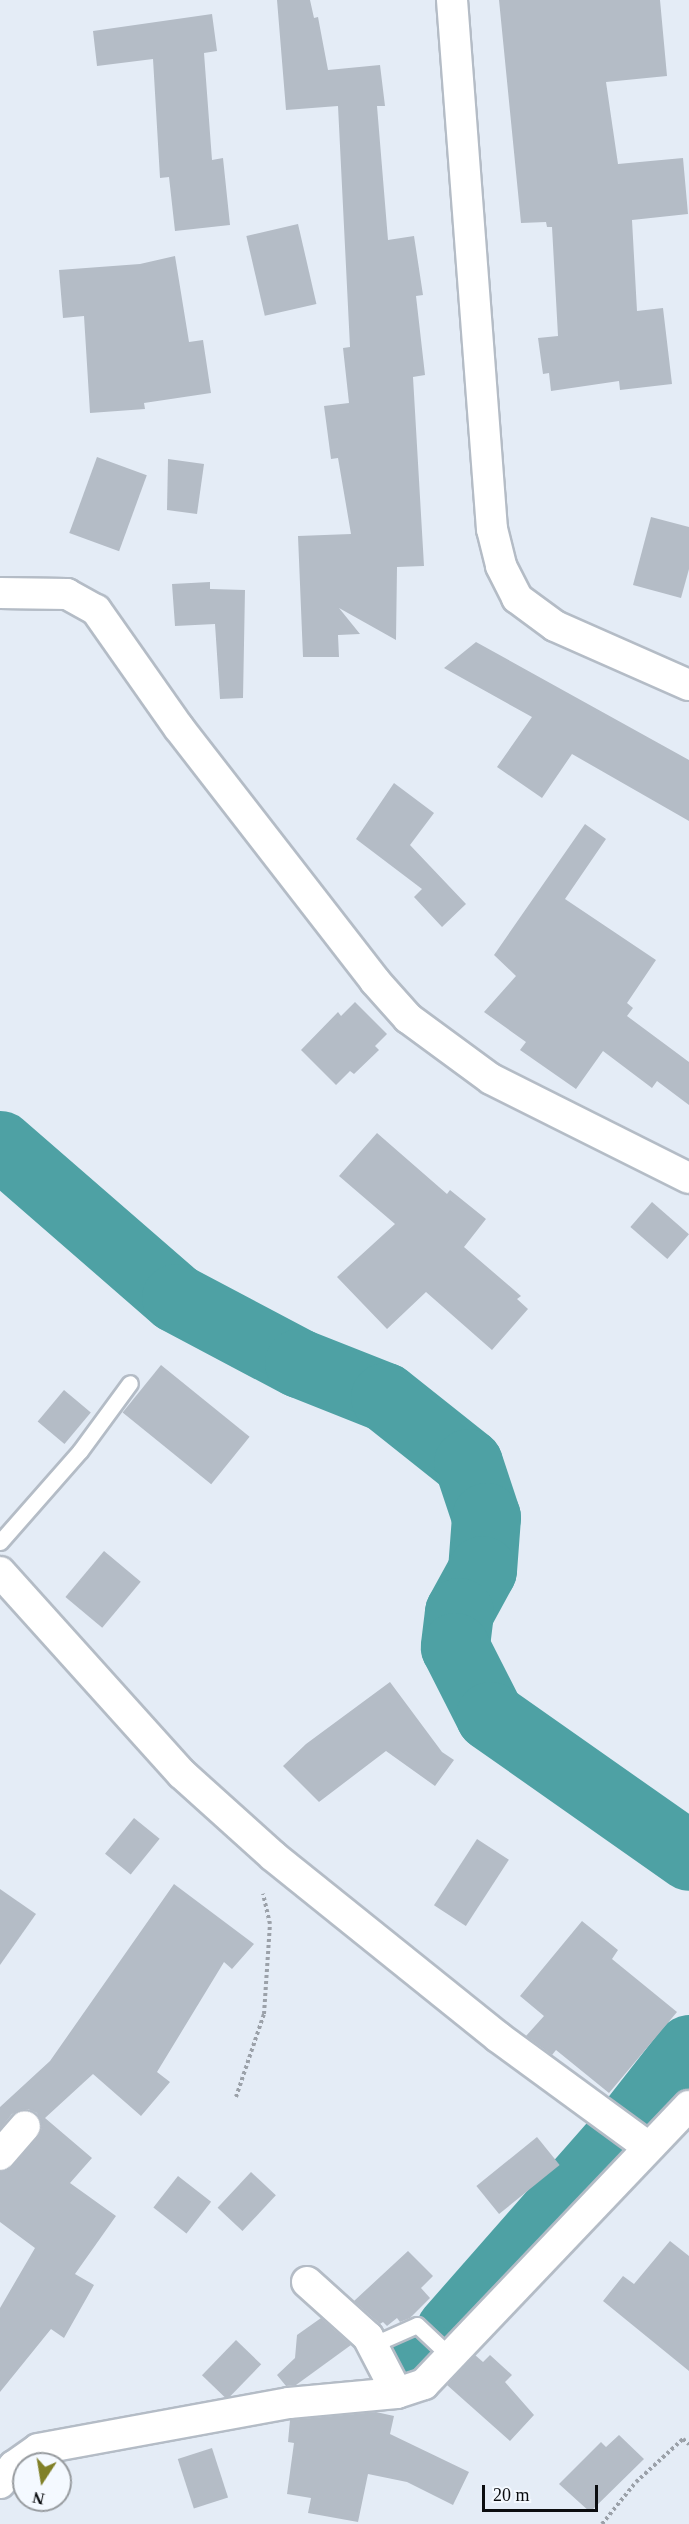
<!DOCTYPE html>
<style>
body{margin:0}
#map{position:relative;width:689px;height:2524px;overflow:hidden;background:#e4ecf6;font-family:Georgia,serif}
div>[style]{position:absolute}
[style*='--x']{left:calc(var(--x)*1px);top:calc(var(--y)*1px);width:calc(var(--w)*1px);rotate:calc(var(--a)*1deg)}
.river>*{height:69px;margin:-34.5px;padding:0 34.5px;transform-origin:34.5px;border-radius:34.5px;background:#4ea1a4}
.building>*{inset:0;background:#b4bcc6;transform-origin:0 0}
.path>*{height:4px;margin-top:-2px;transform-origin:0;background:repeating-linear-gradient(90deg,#9ba1a9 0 3px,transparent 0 6px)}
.roads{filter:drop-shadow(2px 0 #b4bcc6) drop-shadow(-2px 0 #b4bcc6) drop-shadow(0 2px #b4bcc6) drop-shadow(0 -2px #b4bcc6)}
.service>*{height:15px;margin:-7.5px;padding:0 7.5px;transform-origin:7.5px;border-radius:7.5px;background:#fff}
.minor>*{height:30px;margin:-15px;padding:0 15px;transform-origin:15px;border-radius:15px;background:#fff}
span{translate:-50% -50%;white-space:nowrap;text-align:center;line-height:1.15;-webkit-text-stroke:5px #f4f9ff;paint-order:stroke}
.north{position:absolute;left:12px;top:2452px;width:60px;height:60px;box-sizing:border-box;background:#f4f9ff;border:2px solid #979b9f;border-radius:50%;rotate:192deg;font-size:16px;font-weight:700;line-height:24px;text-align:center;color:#0b0d10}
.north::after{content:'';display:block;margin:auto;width:21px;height:27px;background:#808028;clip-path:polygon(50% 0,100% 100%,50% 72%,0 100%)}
.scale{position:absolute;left:482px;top:2485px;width:116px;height:27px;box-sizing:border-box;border:3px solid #0b0d10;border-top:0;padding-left:8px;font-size:18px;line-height:21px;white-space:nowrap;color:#0b0d10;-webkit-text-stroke:4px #f4f9ff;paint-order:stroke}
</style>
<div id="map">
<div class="river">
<i style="--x:0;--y:1145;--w:233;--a:41"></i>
<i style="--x:176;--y:1298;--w:139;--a:27.9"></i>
<i style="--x:299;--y:1363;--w:92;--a:21.6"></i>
<i style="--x:385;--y:1397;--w:106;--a:38.5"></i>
<i style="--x:468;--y:1463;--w:57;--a:71.6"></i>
<i style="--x:486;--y:1517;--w:53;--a:94.3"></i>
<i style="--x:482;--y:1570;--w:48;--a:118.7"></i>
<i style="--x:459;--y:1612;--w:35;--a:97"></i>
<i style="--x:455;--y:1647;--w:77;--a:63.1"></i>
<i style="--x:490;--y:1716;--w:243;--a:35.1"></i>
<i style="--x:631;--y:2123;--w:94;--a:-51.9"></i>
<i style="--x:450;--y:2330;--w:253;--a:-48.7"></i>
<i style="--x:407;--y:2369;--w:22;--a:-39"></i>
</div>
<div class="building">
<i style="clip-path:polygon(277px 0,310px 0,314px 18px,318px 17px,328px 70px,380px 65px,385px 106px,377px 106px,388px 240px,414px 236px,423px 295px,416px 296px,425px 375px,413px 377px,424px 566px,397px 567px,396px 640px,339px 608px,360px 634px,338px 635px,339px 657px,303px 657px,298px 536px,351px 534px,338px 458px,331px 459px,324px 406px,349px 403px,343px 348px,350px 347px,338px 106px,286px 110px)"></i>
<i style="clip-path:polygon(499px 0,660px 0,667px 76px,606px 82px,618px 164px,683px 158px,688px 214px,632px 220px,637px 311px,663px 308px,672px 384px,620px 390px,619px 381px,551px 391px,549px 373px,543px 374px,538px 338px,558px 336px,552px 227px,547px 227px,546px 222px,521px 223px)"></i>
<i style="clip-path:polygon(212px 14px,217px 51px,204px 53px,212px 160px,223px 158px,230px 225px,175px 231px,169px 177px,160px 178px,153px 59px,97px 66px,93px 31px)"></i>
<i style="left:298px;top:224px;width:82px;height:53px;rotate:77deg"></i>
<i style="clip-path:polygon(175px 256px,189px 342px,203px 340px,211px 393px,144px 403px,145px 409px,90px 413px,84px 316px,63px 318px,59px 270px,140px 264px)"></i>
<i style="left:97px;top:457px;width:53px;height:81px;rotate:20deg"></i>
<i style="clip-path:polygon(168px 459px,204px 464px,197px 514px,167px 510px)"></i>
<i style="clip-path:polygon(651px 517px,689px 527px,689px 569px,681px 598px,633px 585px)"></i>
<i style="clip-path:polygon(210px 582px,210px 589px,245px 590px,243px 698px,220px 699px,215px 624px,175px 626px,172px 584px)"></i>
<i style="clip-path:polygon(476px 642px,689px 760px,689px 821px,572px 754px,542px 798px,497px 767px,532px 717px,444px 668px)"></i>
<i style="clip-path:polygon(394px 783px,434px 813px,410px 845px,466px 904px,442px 927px,414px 897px,422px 889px,356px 839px)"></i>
<i style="clip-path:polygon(585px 824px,606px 839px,565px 899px,656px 960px,627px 1003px,633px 1008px,627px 1016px,689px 1062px,689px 1105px,657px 1081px,652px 1088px,603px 1051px,576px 1089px,520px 1050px,526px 1042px,484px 1012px,516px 976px,494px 955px)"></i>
<i style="clip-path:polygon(355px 1002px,387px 1034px,375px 1046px,379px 1050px,354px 1074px,350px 1071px,336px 1085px,301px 1050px,338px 1012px,341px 1016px)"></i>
<i style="clip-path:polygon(377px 1133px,447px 1194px,450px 1190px,486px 1219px,464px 1247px,521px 1296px,517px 1299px,528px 1309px,492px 1350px,426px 1292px,387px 1329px,337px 1277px,395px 1224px,339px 1176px)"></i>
<i style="left:652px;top:1202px;width:49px;height:33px;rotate:41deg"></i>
<i style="left:161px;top:1365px;width:114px;height:61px;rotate:39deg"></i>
<i style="left:64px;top:1390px;width:35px;height:41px;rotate:40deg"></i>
<i style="left:104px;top:1551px;width:48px;height:60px;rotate:40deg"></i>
<i style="clip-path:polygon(390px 1682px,442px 1752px,454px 1760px,435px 1786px,386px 1751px,319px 1802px,283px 1766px,306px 1744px)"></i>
<i style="left:134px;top:1818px;width:33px;height:46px;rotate:39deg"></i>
<i style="left:477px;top:1839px;width:38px;height:79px;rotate:33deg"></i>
<i style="clip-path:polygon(174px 1884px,254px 1944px,232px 1969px,224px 1962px,157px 2072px,170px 2082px,141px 2116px,93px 2074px,45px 2118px,92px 2158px,70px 2183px,116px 2216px,75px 2274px,94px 2285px,64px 2338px,51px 2329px,0 2392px,0 2308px,35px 2248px,0 2222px,0 2172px,13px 2166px,42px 2129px,37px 2113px,28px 2109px,12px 2114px,0 2129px,0 2107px,50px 2061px)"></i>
<i style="clip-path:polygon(0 1889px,36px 1914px,0 1965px)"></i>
<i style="clip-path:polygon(582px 1921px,618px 1950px,612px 1959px,677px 2012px,609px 2093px,556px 2050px,552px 2055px,526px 2036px,544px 2016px,520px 1996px)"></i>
<i style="left:537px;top:2137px;width:36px;height:78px;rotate:51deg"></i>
<i style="left:251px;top:2172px;width:34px;height:49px;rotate:43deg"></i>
<i style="left:178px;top:2176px;width:42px;height:40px;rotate:38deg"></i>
<i style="clip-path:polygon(670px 2241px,689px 2256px,689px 2371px,603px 2301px,623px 2276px,634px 2284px)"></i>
<i style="clip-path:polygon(408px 2251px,433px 2276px,421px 2288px,430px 2298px,410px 2318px,400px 2322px,397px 2318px,387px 2326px,383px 2322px,380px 2324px,354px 2301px)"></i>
<i style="clip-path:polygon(321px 2318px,351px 2345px,296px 2385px,286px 2386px,277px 2375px,295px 2358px,297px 2335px)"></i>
<i style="left:236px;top:2340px;width:35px;height:49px;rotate:44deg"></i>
<i style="clip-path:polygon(475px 2355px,483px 2362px,490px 2355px,512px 2375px,505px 2382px,534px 2415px,510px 2441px,447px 2385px)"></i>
<i style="clip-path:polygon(376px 2412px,394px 2416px,390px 2434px,469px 2472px,453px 2505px,407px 2482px,368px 2474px,358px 2522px,308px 2513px,311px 2498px,287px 2494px,294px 2443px,288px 2442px,290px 2420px)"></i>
<i style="clip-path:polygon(619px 2435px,644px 2459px,590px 2512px,559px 2484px,601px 2442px,606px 2447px)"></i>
<i style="left:212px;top:2448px;width:52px;height:36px;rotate:72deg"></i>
</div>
<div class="path">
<i style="--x:236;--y:2097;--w:88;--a:-71.4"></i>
<i style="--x:264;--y:2014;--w:90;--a:-86.2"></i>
<i style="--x:270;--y:1924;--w:31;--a:-103"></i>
<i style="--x:602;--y:2524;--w:54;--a:-51"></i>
<i style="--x:636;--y:2482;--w:64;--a:-42.5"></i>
<i style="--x:683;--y:2439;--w:8;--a:40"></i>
</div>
<div class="roads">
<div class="service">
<i style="--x:0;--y:1542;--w:121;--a:-48.7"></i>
<i style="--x:80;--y:1451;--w:84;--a:-53.7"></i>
<i style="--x:372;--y:2345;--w:49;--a:-24"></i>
<i style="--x:417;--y:2325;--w:47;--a:43.3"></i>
</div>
<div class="minor">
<i style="--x:452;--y:0;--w:531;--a:85.68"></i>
<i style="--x:492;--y:529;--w:38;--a:76"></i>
<i style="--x:501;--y:566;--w:36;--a:63"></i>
<i style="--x:517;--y:598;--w:47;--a:36.4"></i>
<i style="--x:555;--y:626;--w:146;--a:23.8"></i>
<i style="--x:0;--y:593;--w:67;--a:0.9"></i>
<i style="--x:67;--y:594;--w:33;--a:29"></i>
<i style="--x:96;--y:610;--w:144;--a:54.9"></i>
<i style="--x:179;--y:728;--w:320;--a:52.2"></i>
<i style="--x:375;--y:981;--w:50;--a:48.3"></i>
<i style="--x:408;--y:1018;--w:103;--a:36.3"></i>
<i style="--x:491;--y:1079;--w:221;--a:26.6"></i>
<i style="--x:0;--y:1572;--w:272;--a:48"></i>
<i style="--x:182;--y:1774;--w:122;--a:42"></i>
<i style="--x:273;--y:1856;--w:289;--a:38.8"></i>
<i style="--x:498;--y:2037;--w:185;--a:36.2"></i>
<i style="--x:0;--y:2155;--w:38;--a:-49"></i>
<i style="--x:307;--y:2282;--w:82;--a:42"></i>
<i style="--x:368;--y:2337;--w:63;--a:62.6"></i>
<i style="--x:0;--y:2483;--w:22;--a:-51"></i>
<i style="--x:14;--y:2466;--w:29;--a:-35"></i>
<i style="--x:38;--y:2449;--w:255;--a:-10.4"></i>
<i style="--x:289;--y:2403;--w:108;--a:-5.3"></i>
<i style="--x:397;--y:2393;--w:28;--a:-18"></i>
<i style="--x:424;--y:2384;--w:384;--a:-46.4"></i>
</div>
</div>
<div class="north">N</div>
<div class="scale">20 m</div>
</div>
